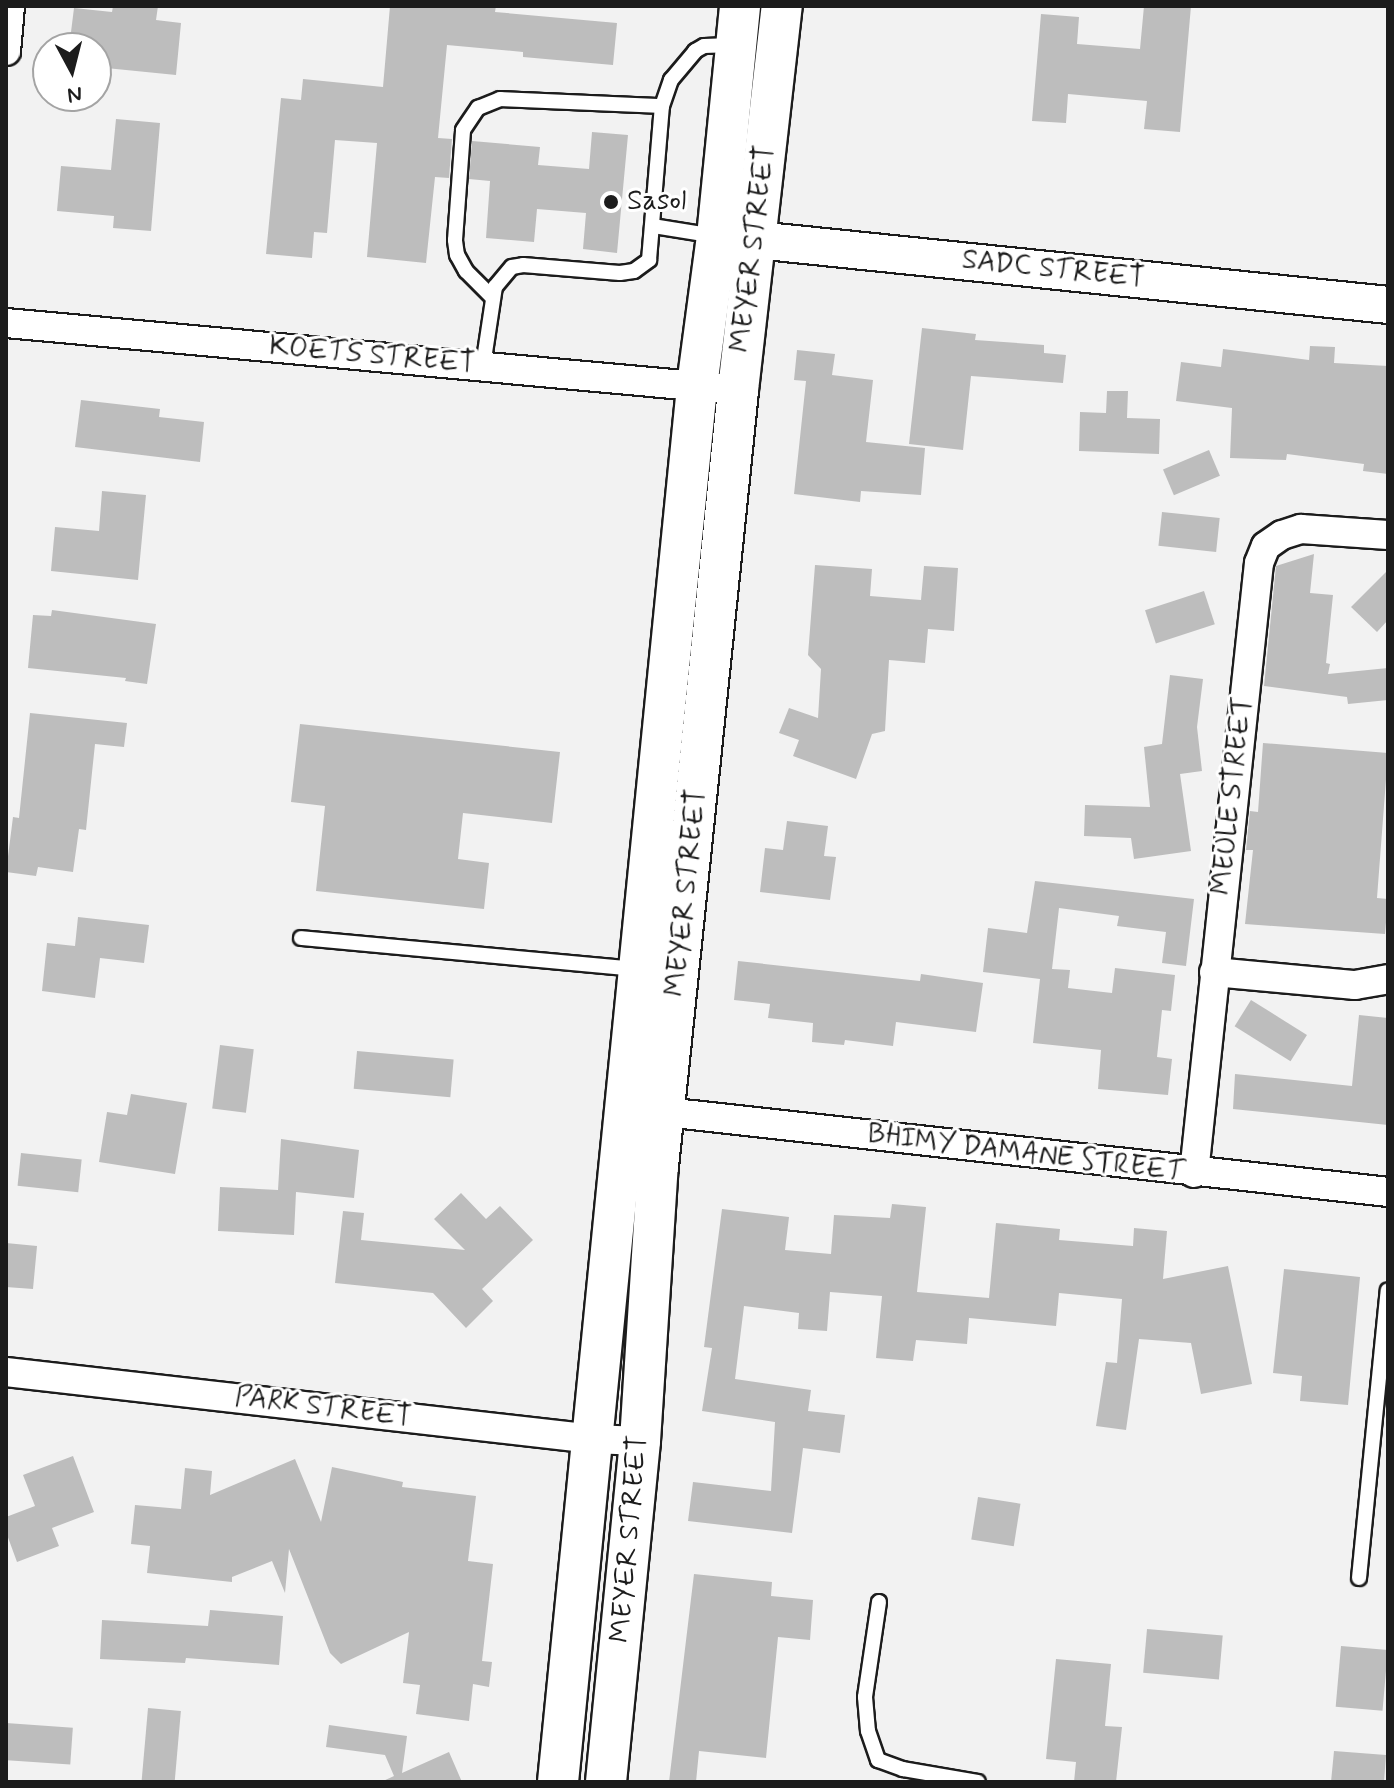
<!DOCTYPE html>
<style>
body{margin:0}
#map{position:relative;width:1394px;height:1788px;overflow:hidden;background:#f2f2f2;font-family:Mynerve,sans-serif}
div>[style]{position:absolute}
[style*='--x']{left:calc(var(--x)*1px);top:calc(var(--y)*1px);width:calc(var(--w)*1px);rotate:calc(var(--a)*1deg)}
.building>*{inset:0;background:#bdbdbd;transform-origin:0 0}
.roads{filter:drop-shadow(2px 0 #1c1c1c) drop-shadow(-2px 0 #1c1c1c) drop-shadow(0 2px #1c1c1c) drop-shadow(0 -2px #1c1c1c)}
.service>*{height:14px;margin:-7px;padding:0 7px;transform-origin:7px;border-radius:7px;background:#fff}
.minor>*{height:28px;margin:-14px;padding:0 14px;transform-origin:14px;border-radius:14px;background:#fff}
.tertiary>*{height:36px;margin:-18px;padding:0 18px;transform-origin:18px;border-radius:18px;background:#fff}
.secondary>*{height:40px;margin:-20px;padding:0 20px;transform-origin:20px;border-radius:20px;background:#fff}
.dots>*{width:22px;height:22px;translate:-50% -50%;box-sizing:border-box;border:4px solid #fff;border-radius:50%}
span{translate:-50% -50%;white-space:nowrap;text-align:center;line-height:1.15;-webkit-text-stroke:6px #fff;paint-order:stroke}
.poi-label{font-size:28px;color:#1c1c1c}
.left{translate:0 -50%;text-align:left}
.street-label{font-size:28px;color:#1c1c1c}
.frame{position:absolute;inset:0;border:8px solid #1c1c1c;pointer-events:none}
.north{position:absolute;left:32px;top:32px;width:80px;height:80px;box-sizing:border-box;background:#fff;border:2px solid #a4a4a4;border-radius:50%;rotate:173deg;font-size:22px;font-weight:700;line-height:32px;text-align:center;color:#1c1c1c}
.north::after{content:'';display:block;margin:auto;width:28px;height:36px;background:#1c1c1c;clip-path:polygon(50% 0,100% 100%,50% 72%,0 100%)}
</style>
<div id="map">
<div class="building">
<div style="clip-path:polygon(113px 6px,158px 6px,156px 20px,181px 23px,176px 75px,96px 67px,96px 48px,69px 48px,74px 8px,112px 12px)"></div>
<div style="clip-path:polygon(390px 6px,496px 6px,495px 12px,617px 23px,613px 65px,523px 57px,523px 52px,447px 45px,438px 138px,452px 139px,449px 178px,435px 177px,426px 263px,367px 257px,377px 143px,335px 140px,327px 233px,314px 232px,312px 258px,266px 254px,281px 98px,301px 100px,303px 79px,383px 87px)"></div>
<div style="clip-path:polygon(1144px 6px,1191px 6px,1180px 132px,1144px 129px,1147px 101px,1068px 94px,1066px 123px,1032px 121px,1041px 14px,1079px 17px,1077px 44px,1140px 49px)"></div>
<div style="clip-path:polygon(116px 119px,160px 123px,151px 231px,113px 228px,114px 216px,57px 211px,61px 166px,111px 170px)"></div>
<div style="clip-path:polygon(592px 132px,628px 135px,617px 253px,583px 249px,586px 213px,537px 209px,534px 242px,486px 238px,490px 181px,469px 179px,472px 141px,540px 147px,538px 165px,589px 169px)"></div>
<div style="clip-path:polygon(922px 328px,976px 334px,975px 340px,1044px 345px,1044px 353px,1066px 355px,1063px 383px,971px 376px,963px 450px,909px 444px)"></div>
<div style="clip-path:polygon(1310px 346px,1335px 347px,1334px 363px,1388px 366px,1388px 474px,1363px 471px,1364px 464px,1287px 454px,1286px 460px,1230px 458px,1232px 408px,1176px 401px,1181px 362px,1221px 367px,1223px 349px,1309px 360px)"></div>
<div style="clip-path:polygon(797px 350px,835px 354px,832px 375px,873px 380px,866px 442px,925px 448px,921px 495px,861px 491px,860px 502px,794px 494px,806px 381px,794px 380px)"></div>
<div style="clip-path:polygon(1107px 391px,1128px 391px,1127px 418px,1160px 419px,1159px 454px,1079px 451px,1080px 412px,1106px 413px)"></div>
<div style="clip-path:polygon(81px 400px,160px 409px,159px 417px,204px 422px,200px 462px,75px 447px)"></div>
<div style="left:1209px;top:450px;width:28px;height:50px;rotate:67deg"></div>
<div style="clip-path:polygon(102px 491px,146px 495px,138px 580px,51px 571px,55px 527px,99px 531px)"></div>
<div style="left:1162px;top:512px;width:58px;height:34px;rotate:6deg"></div>
<div style="clip-path:polygon(1314px 554px,1310px 593px,1333px 595px,1326px 663px,1330px 664px,1328px 674px,1388px 668px,1388px 700px,1348px 704px,1347px 697px,1264px 686px,1276px 566px)"></div>
<div style="clip-path:polygon(815px 565px,872px 569px,870px 596px,921px 600px,924px 566px,958px 568px,954px 631px,928px 629px,925px 663px,889px 660px,885px 731px,872px 734px,856px 779px,793px 756px,799px 740px,779px 733px,789px 708px,818px 718px,821px 669px,808px 655px)"></div>
<div style="clip-path:polygon(1388px 570px,1388px 620px,1377px 632px,1351px 607px)"></div>
<div style="left:1204px;top:591px;width:35px;height:62px;rotate:72deg"></div>
<div style="clip-path:polygon(52px 610px,156px 624px,147px 684px,125px 681px,126px 678px,28px 668px,33px 615px,51px 616px)"></div>
<div style="clip-path:polygon(1170px 675px,1203px 679px,1197px 727px,1202px 771px,1180px 774px,1191px 851px,1134px 859px,1131px 838px,1084px 836px,1085px 805px,1150px 807px,1144px 747px,1162px 744px)"></div>
<div style="clip-path:polygon(30px 713px,127px 723px,124px 747px,95px 744px,86px 830px,79px 829px,73px 872px,38px 867px,36px 876px,6px 872px,13px 817px,19px 818px)"></div>
<div style="clip-path:polygon(300px 724px,560px 752px,552px 823px,463px 813px,458px 859px,489px 863px,484px 909px,316px 891px,325px 806px,291px 802px)"></div>
<div style="clip-path:polygon(1263px 743px,1388px 753px,1377px 898px,1388px 899px,1385px 934px,1245px 924px,1253px 850px,1246px 850px,1250px 811px,1258px 812px)"></div>
<div style="clip-path:polygon(787px 821px,828px 826px,824px 856px,836px 857px,830px 900px,760px 892px,765px 848px,783px 850px)"></div>
<div style="clip-path:polygon(1035px 881px,1194px 899px,1186px 966px,1162px 963px,1166px 932px,1117px 926px,1119px 916px,1059px 908px,1052px 969px,1070px 970px,1068px 988px,1112px 993px,1115px 968px,1175px 975px,1171px 1011px,1162px 1010px,1157px 1057px,1172px 1059px,1168px 1095px,1098px 1089px,1101px 1050px,1033px 1043px,1040px 979px,983px 972px,988px 928px,1027px 933px)"></div>
<div style="clip-path:polygon(78px 917px,149px 925px,144px 963px,100px 958px,95px 998px,42px 991px,47px 943px,75px 946px)"></div>
<div style="clip-path:polygon(738px 961px,920px 981px,921px 974px,983px 983px,976px 1032px,896px 1022px,893px 1046px,845px 1040px,844px 1045px,812px 1042px,813px 1023px,768px 1018px,770px 1004px,734px 1000px)"></div>
<div style="left:1251px;top:1000px;width:66px;height:31px;rotate:32deg"></div>
<div style="clip-path:polygon(1359px 1015px,1388px 1018px,1388px 1125px,1233px 1109px,1235px 1074px,1352px 1086px)"></div>
<div style="left:220px;top:1045px;width:34px;height:64px;rotate:7deg"></div>
<div style="left:357px;top:1051px;width:97px;height:38px;rotate:5deg"></div>
<div style="clip-path:polygon(131px 1094px,187px 1103px,175px 1174px,99px 1162px,107px 1112px,127px 1115px)"></div>
<div style="clip-path:polygon(281px 1139px,359px 1150px,354px 1198px,296px 1192px,294px 1235px,218px 1231px,220px 1187px,278px 1190px)"></div>
<div style="left:21px;top:1153px;width:61px;height:33px;rotate:6deg"></div>
<div style="clip-path:polygon(461px 1193px,486px 1219px,500px 1206px,533px 1240px,482px 1289px,493px 1301px,466px 1328px,433px 1293px,335px 1283px,343px 1211px,364px 1213px,361px 1240px,465px 1250px,434px 1219px)"></div>
<div style="clip-path:polygon(892px 1204px,926px 1207px,917px 1292px,989px 1298px,996px 1223px,1060px 1229px,1059px 1240px,1133px 1246px,1134px 1228px,1167px 1231px,1163px 1279px,1228px 1266px,1252px 1384px,1201px 1394px,1191px 1343px,1139px 1339px,1126px 1430px,1096px 1426px,1106px 1362px,1117px 1363px,1122px 1299px,1059px 1293px,1056px 1326px,969px 1318px,967px 1344px,916px 1340px,913px 1361px,876px 1358px,882px 1296px,830px 1292px,827px 1331px,798px 1329px,799px 1313px,744px 1306px,735px 1379px,811px 1390px,808px 1411px,845px 1415px,840px 1453px,803px 1448px,792px 1533px,688px 1521px,693px 1482px,771px 1491px,775px 1422px,702px 1411px,712px 1348px,704px 1347px,722px 1209px,789px 1217px,785px 1250px,831px 1254px,834px 1215px,890px 1218px)"></div>
<div style="clip-path:polygon(6px 1243px,37px 1246px,33px 1289px,6px 1287px)"></div>
<div style="clip-path:polygon(1284px 1269px,1360px 1277px,1348px 1405px,1300px 1401px,1302px 1376px,1273px 1373px)"></div>
<div style="clip-path:polygon(73px 1456px,94px 1512px,52px 1528px,59px 1546px,17px 1562px,6px 1532px,6px 1517px,35px 1506px,23px 1475px)"></div>
<div style="clip-path:polygon(295px 1459px,321px 1522px,332px 1467px,403px 1482px,402px 1487px,476px 1496px,468px 1561px,493px 1564px,482px 1661px,492px 1662px,489px 1687px,473px 1684px,469px 1721px,416px 1714px,420px 1685px,403px 1683px,409px 1632px,341px 1664px,330px 1653px,289px 1549px,285px 1593px,272px 1561px,232px 1577px,232px 1582px,147px 1573px,150px 1546px,131px 1544px,135px 1505px,181px 1509px,185px 1468px,212px 1471px,210px 1495px)"></div>
<div style="left:978px;top:1497px;width:43px;height:43px;rotate:9deg"></div>
<div style="clip-path:polygon(694px 1574px,772px 1582px,771px 1596px,813px 1600px,810px 1640px,778px 1637px,766px 1758px,699px 1751px,696px 1782px,669px 1782px)"></div>
<div style="clip-path:polygon(210px 1610px,283px 1616px,279px 1665px,186px 1658px,185px 1663px,100px 1659px,102px 1620px,208px 1626px)"></div>
<div style="left:1147px;top:1629px;width:76px;height:44px;rotate:5deg"></div>
<div style="left:1341px;top:1646px;width:47px;height:61px;rotate:5deg"></div>
<div style="clip-path:polygon(1056px 1659px,1111px 1664px,1105px 1726px,1122px 1727px,1116px 1782px,1074px 1782px,1076px 1762px,1046px 1759px)"></div>
<div style="left:148px;top:1708px;width:33px;height:74px;rotate:5deg"></div>
<div style="left:6px;top:1723px;width:67px;height:37px;rotate:4deg"></div>
<div style="clip-path:polygon(329px 1725px,407px 1736px,402px 1773px,449px 1752px,462px 1782px,381px 1782px,394px 1776px,385px 1755px,326px 1747px)"></div>
<div style="clip-path:polygon(1334px 1751px,1386px 1755px,1384px 1782px,1331px 1782px)"></div>
</div>
<div class="roads">
<div class="service">
<div style="--x:653;--y:226;--w:63;--a:9.2"></div>
<div style="--x:492;--y:297;--w:37;--a:-135"></div>
<div style="--x:466;--y:271;--w:18;--a:-119"></div>
<div style="--x:457;--y:255;--w:15;--a:-98"></div>
<div style="--x:455;--y:240;--w:110;--a:-85.8"></div>
<div style="--x:463;--y:130;--w:27;--a:-56"></div>
<div style="--x:478;--y:108;--w:24;--a:-22"></div>
<div style="--x:500;--y:99;--w:162;--a:2.5"></div>
<div style="--x:483;--y:366;--w:80;--a:-81.4"></div>
<div style="--x:495;--y:287;--w:26;--a:-50"></div>
<div style="--x:512;--y:267;--w:11;--a:-10"></div>
<div style="--x:523;--y:265;--w:97;--a:4.7"></div>
<div style="--x:620;--y:273;--w:14;--a:-8"></div>
<div style="--x:634;--y:271;--w:19;--a:-36"></div>
<div style="--x:649;--y:260;--w:155;--a:-85.2"></div>
<div style="--x:662;--y:106;--w:28;--a:-71"></div>
<div style="--x:671;--y:80;--w:38;--a:-50"></div>
<div style="--x:695;--y:51;--w:10;--a:-29"></div>
<div style="--x:704;--y:46;--w:28;--a:-2"></div>
<div style="--x:301;--y:938;--w:335;--a:5.3"></div>
<div style="--x:1359;--y:1578;--w:289;--a:-84.3"></div>
<div style="--x:879;--y:1602;--w:96;--a:98.4"></div>
<div style="--x:865;--y:1697;--w:34;--a:85"></div>
<div style="--x:868;--y:1731;--w:31;--a:71"></div>
<div style="--x:878;--y:1760;--w:27;--a:20"></div>
<div style="--x:903;--y:1769;--w:76;--a:9.8"></div>
</div>
<div class="minor">
<div style="--x:6;--y:51;--w:45;--a:-84.9"></div>
<div style="--x:6;--y:323;--w:735;--a:5.23"></div>
<div style="--x:1214;--y:972;--w:142;--a:5.3"></div>
<div style="--x:1355;--y:985;--w:34;--a:-10"></div>
<div style="--x:665;--y:1112;--w:727;--a:6.31"></div>
<div style="--x:1194;--y:1173;--w:613;--a:-83.92"></div>
<div style="--x:1259;--y:563;--w:18;--a:-68"></div>
<div style="--x:1266;--y:546;--w:19;--a:-35"></div>
<div style="--x:1282;--y:535;--w:20;--a:-18"></div>
<div style="--x:1301;--y:529;--w:87;--a:3.9"></div>
<div style="--x:6;--y:1372;--w:591;--a:6.51"></div>
<div style="--x:593;--y:1439;--w:47;--a:2.4"></div>
</div>
<div class="tertiary">
<div style="--x:727;--y:237;--w:664;--a:5.87"></div>
</div>
<div class="secondary">
<div style="--x:558;--y:1782;--w:1403;--a:-84.31"></div>
<div style="--x:697;--y:386;--w:150;--a:-82.4"></div>
<div style="--x:717;--y:237;--w:232;--a:-84.3"></div>
<div style="--x:606;--y:1782;--w:343;--a:-84.3"></div>
<div style="--x:640;--y:1441;--w:276;--a:-86.3"></div>
<div style="--x:658;--y:1166;--w:780;--a:-84.11"></div>
<div style="--x:738;--y:390;--w:387;--a:-83.5"></div>
</div>
</div>
<div class="dots">
<div style="left:611px;top:202px;background:#1c1c1c"></div>
</div>
<div class="poi-label">
<span class="left" style="left:627px;top:202px">Sasol</span>
</div>
<div class="street-label">
<span style="left:754px;top:249px;rotate:-83deg">MEYER STREET</span>
<span style="left:1053px;top:270px;rotate:6deg">SADC STREET</span>
<span style="left:372px;top:356px;rotate:5deg">KOETS STREET</span>
<span style="left:1233px;top:796px;rotate:-84deg">MEULE STREET</span>
<span style="left:687px;top:893px;rotate:-84deg">MEYER STREET</span>
<span style="left:1026px;top:1154px;rotate:7deg">BHIMY DAMANE STREET</span>
<span style="left:323px;top:1408px;rotate:7deg">PARK STREET</span>
<span style="left:630px;top:1539px;rotate:-85deg">MEYER STREET</span>
</div>
<div class="frame"></div>
<div class="north">N</div>
</div>
